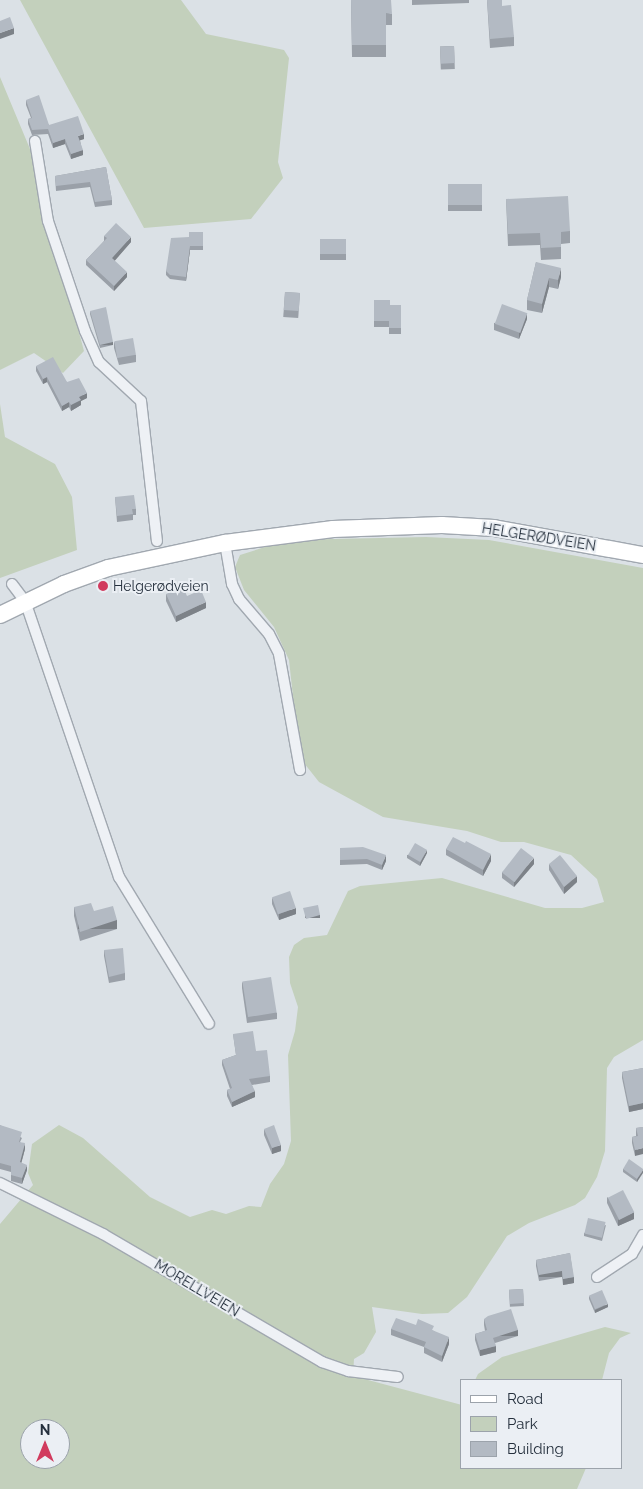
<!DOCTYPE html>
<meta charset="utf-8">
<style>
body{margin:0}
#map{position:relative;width:643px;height:1489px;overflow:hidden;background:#dbe1e6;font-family:Raleway,sans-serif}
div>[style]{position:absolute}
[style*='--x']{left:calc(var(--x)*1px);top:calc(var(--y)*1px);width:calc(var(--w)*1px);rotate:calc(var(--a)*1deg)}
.green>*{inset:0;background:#c3d0bc}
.roads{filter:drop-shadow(1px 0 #a1a8b0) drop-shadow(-1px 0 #a1a8b0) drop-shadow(0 1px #a1a8b0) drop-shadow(0 -1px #a1a8b0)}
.street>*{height:10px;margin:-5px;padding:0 5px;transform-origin:5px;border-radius:5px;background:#eef1f5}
.primary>*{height:16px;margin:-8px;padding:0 8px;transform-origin:8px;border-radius:8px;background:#fff}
.wall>*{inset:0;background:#9aa0a8;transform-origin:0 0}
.shaded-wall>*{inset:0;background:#7d8288;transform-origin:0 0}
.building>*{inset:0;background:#b3bac3;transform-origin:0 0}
.dots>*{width:14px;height:14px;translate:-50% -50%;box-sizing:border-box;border:2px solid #ebeff4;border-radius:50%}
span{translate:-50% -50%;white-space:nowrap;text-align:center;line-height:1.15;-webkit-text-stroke:4px #ebeff4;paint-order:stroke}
.street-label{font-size:14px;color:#25303d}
.poi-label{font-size:14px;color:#25303d}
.left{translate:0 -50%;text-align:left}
.legend{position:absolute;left:460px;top:1379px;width:162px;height:90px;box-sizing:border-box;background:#ebeff4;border:1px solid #9ca3ab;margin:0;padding:6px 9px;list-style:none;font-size:15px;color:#25303d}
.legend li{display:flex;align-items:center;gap:10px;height:25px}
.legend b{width:25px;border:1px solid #9ca3ab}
.north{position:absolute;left:20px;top:1419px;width:50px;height:50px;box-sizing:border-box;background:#ebeff4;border:1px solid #9ca3ab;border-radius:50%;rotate:0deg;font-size:14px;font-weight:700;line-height:20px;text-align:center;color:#25303d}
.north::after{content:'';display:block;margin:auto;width:18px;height:22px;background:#d13b5e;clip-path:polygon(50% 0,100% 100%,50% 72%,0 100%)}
</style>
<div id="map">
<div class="green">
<div style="clip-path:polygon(20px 0,181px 0,206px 34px,284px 50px,289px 58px,278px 162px,283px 178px,251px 219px,144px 228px)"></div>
<div style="clip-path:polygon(0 77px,30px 149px,84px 351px,63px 373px,34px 353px,0 370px)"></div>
<div style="clip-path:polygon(0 404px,5px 437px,55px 464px,72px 497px,77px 550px,0 578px)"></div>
<div style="clip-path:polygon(evenodd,426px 537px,489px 540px,643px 568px,643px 1040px,614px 1057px,607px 1068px,605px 1151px,597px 1177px,585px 1198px,575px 1205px,529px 1223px,507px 1236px,467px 1297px,448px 1313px,422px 1314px,372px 1307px,376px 1332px,364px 1353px,354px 1359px,353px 1376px,462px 1405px,462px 1468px,586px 1468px,577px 1489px,0 1489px,0 1224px,33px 1185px,28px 1173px,32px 1144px,59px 1125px,83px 1138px,150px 1197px,190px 1217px,212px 1210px,226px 1214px,249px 1206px,261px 1207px,270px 1184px,284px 1164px,291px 1141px,288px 1055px,295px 1031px,298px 1007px,290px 983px,289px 957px,294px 945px,304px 938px,327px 935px,348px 891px,360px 886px,442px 878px,545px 908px,582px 908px,604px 902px,597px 879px,571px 855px,524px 842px,501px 842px,467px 831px,383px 817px,319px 782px,304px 763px,295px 715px,289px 660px,274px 627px,244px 590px,235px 567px,240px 555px,287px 540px,426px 537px,30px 1429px,60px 1429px,60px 1459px,30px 1459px,30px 1429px)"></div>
<div style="clip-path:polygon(605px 1327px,631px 1333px,620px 1338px,609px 1353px,602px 1380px,475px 1380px,478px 1374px,502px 1357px)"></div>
</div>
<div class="roads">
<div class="street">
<div style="--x:35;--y:141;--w:81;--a:80.8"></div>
<div style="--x:48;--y:221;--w:116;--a:71.4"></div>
<div style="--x:85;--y:331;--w:34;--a:66"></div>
<div style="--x:99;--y:362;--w:57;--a:42.9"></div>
<div style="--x:141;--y:401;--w:141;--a:83.5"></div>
<div style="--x:225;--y:543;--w:42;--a:80.3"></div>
<div style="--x:232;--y:584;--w:17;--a:65"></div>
<div style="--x:239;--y:599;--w:46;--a:49.4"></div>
<div style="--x:269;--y:634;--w:22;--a:63"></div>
<div style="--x:279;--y:654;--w:118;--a:79.7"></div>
<div style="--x:12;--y:584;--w:21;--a:53"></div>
<div style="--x:25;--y:601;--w:292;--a:71.2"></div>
<div style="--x:119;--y:877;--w:172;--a:58.5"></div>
<div style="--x:0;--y:1183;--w:115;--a:26.3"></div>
<div style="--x:103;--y:1234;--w:254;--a:30.3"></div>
<div style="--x:322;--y:1362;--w:28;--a:19"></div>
<div style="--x:348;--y:1371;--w:50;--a:6.8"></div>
<div style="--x:597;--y:1277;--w:42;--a:-33.3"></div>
<div style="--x:632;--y:1254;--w:22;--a:-60"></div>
</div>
<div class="primary">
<div style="--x:0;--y:615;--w:71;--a:-25.8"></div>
<div style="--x:64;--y:584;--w:47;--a:-20"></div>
<div style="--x:108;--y:568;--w:120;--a:-12.1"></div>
<div style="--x:225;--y:543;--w:109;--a:-7.4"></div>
<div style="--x:333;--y:529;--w:109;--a:-2.1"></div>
<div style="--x:442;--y:525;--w:52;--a:3.3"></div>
<div style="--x:494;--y:528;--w:151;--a:10.3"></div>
</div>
</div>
<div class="wall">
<div style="clip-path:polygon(351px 0,392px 14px,392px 25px,386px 25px,386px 57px,352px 57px)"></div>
<div style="clip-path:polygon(412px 0,469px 0,469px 3px,412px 5px)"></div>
<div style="clip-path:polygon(487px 0,502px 6px,514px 37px,514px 46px,490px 48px)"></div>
<div style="left:454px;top:46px;width:23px;height:14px;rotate:88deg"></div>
<div style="clip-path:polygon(26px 100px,49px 125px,84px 139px,80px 140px,83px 155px,71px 159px,65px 144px,53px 148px,48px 134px,32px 135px,28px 124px,28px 119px,31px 118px,26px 105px)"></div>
<div style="clip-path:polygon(106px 167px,112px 200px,112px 205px,95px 207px,90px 187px,56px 191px,55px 176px)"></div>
<div style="left:448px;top:184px;width:34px;height:27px"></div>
<div style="clip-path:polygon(506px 199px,570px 231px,570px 243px,561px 244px,561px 259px,541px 260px,540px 245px,508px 246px)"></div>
<div style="clip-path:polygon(203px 232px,203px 250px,190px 250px,186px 281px,170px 279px,166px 275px,166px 271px,189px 237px)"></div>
<div style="clip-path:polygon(104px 236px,131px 242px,114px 261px,127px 277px,114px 291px,86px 265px,86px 260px,104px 241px)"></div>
<div style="left:346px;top:239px;width:21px;height:26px;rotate:90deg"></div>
<div style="clip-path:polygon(536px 262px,561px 277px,558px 289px,549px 287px,542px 313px,527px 310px,527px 300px)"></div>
<div style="left:285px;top:292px;width:15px;height:25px;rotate:4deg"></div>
<div style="clip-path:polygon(374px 300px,390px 305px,401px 305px,401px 334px,389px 334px,389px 327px,374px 327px)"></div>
<div style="clip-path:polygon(90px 311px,113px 345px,100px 348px,90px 314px)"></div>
<div style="clip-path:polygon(527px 319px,519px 339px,494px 330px,494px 323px)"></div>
<div style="clip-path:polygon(114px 342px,136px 355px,136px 362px,119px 365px,114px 348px)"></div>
<div style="clip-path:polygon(36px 366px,67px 382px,87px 398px,81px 401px,81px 405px,71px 411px,69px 407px,62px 411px,47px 382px,43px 384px,36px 371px)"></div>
<div style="clip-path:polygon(115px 497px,136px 509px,136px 515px,133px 515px,133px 520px,117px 522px)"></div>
<div style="clip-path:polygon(166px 594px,187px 596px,206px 608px,176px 622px,166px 601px)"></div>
<div style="clip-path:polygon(340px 848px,386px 861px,382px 870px,367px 864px,340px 865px)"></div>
<div style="clip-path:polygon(446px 849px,491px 861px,483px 876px,446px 855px)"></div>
<div style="clip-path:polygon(427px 853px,420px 866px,407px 858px,407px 855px)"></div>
<div style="clip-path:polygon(534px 864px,514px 887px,502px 878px,502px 872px)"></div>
<div style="clip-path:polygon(549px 864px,577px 882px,564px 894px,549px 870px)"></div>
<div style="clip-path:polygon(272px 898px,296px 914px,279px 920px,272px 904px)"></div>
<div style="clip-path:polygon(74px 907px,117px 929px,80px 941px,74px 916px)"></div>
<div style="clip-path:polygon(104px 950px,125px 973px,125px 980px,109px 983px,104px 956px)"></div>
<div style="clip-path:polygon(242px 982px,277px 1013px,277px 1019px,247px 1023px,242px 988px)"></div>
<div style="clip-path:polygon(233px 1034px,256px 1051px,270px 1076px,270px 1082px,252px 1085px,255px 1097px,232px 1107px,227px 1096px,227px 1090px,230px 1089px,222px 1065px,222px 1060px,236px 1055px)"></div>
<div style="clip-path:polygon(643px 1068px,643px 1109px,629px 1112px,622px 1078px,622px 1072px)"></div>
<div style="clip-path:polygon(0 1125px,22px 1138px,20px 1142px,25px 1149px,21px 1163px,27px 1170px,22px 1184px,11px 1181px,11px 1172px,0 1169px)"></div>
<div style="clip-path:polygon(643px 1127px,635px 1156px,632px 1143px,632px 1137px,636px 1136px,636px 1128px)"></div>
<div style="clip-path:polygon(264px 1129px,281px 1151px,272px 1154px,264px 1135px)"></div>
<div style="clip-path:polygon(623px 1169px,643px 1169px,637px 1182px,623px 1172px)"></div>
<div style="clip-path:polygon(607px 1197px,634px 1219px,618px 1226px,607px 1203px)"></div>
<div style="clip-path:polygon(606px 1225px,602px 1241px,584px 1236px,584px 1233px)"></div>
<div style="clip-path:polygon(570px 1253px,574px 1283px,563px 1285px,562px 1277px,539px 1281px,536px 1266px,536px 1260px)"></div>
<div style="left:523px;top:1289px;width:17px;height:14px;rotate:87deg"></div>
<div style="clip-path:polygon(589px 1296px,608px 1307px,595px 1313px,589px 1299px)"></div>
<div style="clip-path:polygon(484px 1319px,518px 1336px,495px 1343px,496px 1352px,480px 1356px,475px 1340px,475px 1334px,485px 1331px,484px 1325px)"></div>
<div style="clip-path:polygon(416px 1325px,434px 1331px,449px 1344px,442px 1362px,424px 1353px,424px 1347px,391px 1335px,391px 1329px)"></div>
</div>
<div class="shaded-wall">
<div style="clip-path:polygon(14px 28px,14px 34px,0 39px,0 33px)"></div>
<div style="clip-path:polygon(84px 134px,84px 139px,78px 141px,78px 136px)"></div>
<div style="clip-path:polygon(65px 139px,65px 144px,53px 148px,53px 143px)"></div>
<div style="clip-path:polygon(83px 150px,83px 155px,71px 159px,71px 154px)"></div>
<div style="clip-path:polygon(131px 237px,131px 242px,112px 264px,112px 258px)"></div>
<div style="clip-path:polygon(190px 246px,190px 250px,186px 281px,186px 277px)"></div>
<div style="clip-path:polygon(561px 268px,561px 277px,558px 289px,558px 280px)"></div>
<div style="clip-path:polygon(127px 272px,127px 277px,114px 291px,114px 286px)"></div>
<div style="clip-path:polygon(549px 278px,549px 287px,542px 313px,542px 304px)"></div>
<div style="clip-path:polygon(527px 313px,527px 319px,519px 339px,519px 333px)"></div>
<div style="left:113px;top:342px;width:3px;height:13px;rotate:90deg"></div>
<div style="clip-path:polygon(47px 377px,47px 382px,43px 384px,43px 379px)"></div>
<div style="clip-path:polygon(87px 393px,87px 398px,81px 401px,81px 405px,71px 411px,71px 405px,79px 397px)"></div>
<div style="clip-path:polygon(69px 402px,69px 407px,62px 411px,62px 406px)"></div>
<div style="clip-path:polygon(206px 602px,206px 608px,176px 622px,176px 616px)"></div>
<div style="clip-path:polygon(427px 850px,427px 853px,420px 866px,420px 863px)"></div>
<div style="clip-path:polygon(491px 854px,491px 861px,483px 876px,483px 870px)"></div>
<div style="clip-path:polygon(386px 855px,386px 861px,382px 870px,382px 865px)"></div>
<div style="clip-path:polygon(534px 858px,534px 864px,514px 887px,514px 881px)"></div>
<div style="clip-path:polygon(577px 876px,577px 882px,564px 894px,564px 887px)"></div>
<div style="clip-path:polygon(296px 908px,296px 914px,279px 920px,279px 914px)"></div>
<div style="left:320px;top:915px;width:3px;height:15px;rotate:90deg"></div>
<div style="left:117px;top:920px;width:9px;height:39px;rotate:90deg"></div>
<div style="clip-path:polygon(255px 1091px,255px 1097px,232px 1107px,232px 1102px)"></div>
<div style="clip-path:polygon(643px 1103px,643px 1109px,629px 1112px,629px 1106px)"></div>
<div style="clip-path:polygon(25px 1143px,25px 1149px,20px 1168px,20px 1162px)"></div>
<div style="clip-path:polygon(281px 1145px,281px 1151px,272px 1154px,272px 1148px)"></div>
<div style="clip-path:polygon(643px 1148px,643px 1154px,635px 1156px,635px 1150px)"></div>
<div style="clip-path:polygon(27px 1165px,27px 1170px,22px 1184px,22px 1178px)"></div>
<div style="clip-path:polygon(643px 1170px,643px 1173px,637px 1182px,637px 1179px)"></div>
<div style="clip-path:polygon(634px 1212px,634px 1219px,618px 1226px,618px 1220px)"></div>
<div style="left:562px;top:1271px;width:6px;height:23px;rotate:90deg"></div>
<div style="clip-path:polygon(574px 1277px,574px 1283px,563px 1285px,563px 1279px)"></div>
<div style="clip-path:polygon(608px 1304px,608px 1307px,595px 1313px,595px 1310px)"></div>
<div style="left:518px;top:1330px;width:6px;height:26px;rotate:90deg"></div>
<div style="clip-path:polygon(449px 1337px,449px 1344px,442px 1362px,442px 1356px)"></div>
<div style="clip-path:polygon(496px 1346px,496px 1352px,480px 1356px,480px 1350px)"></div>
</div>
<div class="building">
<div style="clip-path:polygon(351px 0,391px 0,392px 14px,386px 13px,386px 45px,352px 45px)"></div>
<div style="clip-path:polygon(487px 0,502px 0,502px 6px,511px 5px,514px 37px,490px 39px)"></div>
<div style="clip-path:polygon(10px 17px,14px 28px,0 33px,0 21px)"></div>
<div style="left:454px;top:46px;width:17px;height:14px;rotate:87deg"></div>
<div style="clip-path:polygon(39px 95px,49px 125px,78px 116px,84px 134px,78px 136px,83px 150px,71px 154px,65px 139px,53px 143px,48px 129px,32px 130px,28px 119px,32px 118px,26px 100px)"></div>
<div style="clip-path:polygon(106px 167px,112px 200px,95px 202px,90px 182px,56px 186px,55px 176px)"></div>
<div style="left:448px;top:184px;width:34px;height:21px"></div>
<div style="clip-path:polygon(568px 196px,570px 231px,561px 232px,561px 247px,541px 248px,540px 233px,508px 234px,506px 199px)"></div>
<div style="clip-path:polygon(116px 223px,131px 237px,112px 258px,127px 272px,114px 286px,86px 260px,107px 238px,104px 236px)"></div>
<div style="clip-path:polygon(189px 232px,203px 232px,203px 246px,190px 246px,186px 277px,170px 275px,166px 271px,171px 238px,189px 237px)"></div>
<div style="left:346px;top:239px;width:15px;height:26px;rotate:90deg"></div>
<div style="clip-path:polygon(536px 262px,561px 268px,558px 280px,549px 278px,542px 304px,527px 300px)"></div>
<div style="left:285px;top:292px;width:15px;height:18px;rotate:4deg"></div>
<div style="clip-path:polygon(374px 300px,390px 300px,390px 305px,401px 305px,401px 328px,389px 328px,389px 321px,374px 321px)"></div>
<div style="left:502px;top:304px;width:27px;height:21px;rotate:20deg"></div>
<div style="clip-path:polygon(106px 307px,113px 342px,100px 345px,90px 311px)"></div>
<div style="left:133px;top:338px;width:17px;height:19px;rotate:80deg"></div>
<div style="clip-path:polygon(53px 357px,67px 382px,79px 378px,87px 393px,79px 397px,81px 400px,71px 405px,69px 402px,62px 406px,47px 377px,43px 379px,36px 366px)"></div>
<div style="clip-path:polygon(134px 495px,136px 509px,132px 509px,133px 514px,117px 516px,115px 497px)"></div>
<div style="clip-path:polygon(183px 587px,187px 596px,201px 590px,206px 602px,176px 616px,166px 594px)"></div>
<div style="clip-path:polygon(453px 837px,465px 843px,466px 841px,491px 854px,483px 870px,446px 849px)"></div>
<div style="left:415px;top:843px;width:14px;height:14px;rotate:30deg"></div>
<div style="clip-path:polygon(363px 847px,386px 855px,382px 865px,367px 859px,340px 860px,340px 848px)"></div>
<div style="left:521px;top:848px;width:16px;height:31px;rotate:38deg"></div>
<div style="clip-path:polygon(560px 855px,577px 876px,564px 887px,549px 864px)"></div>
<div style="left:290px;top:891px;width:18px;height:19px;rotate:71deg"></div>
<div style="clip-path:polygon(91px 903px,94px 911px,113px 906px,117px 920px,80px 932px,74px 907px)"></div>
<div style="clip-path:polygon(318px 905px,320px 915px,306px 919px,303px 908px)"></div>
<div style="clip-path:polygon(123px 948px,125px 973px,109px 977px,104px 950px)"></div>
<div style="left:271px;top:977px;width:36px;height:29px;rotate:81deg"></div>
<div style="clip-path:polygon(253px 1031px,256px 1051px,267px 1050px,270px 1076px,249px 1079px,255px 1091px,232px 1102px,227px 1090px,232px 1088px,222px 1060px,236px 1055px,233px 1034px)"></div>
<div style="clip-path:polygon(643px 1068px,643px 1103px,629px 1106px,622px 1072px)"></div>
<div style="clip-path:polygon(0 1125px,22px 1132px,19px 1142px,25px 1143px,20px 1162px,27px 1165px,22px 1178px,11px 1175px,11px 1166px,0 1163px)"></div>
<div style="clip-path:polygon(274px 1125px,281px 1145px,272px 1148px,264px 1129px)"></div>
<div style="clip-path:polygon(643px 1127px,643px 1148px,635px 1150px,632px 1137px,638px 1136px,636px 1128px)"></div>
<div style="clip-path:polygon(629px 1159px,643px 1169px,643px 1170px,637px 1179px,623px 1169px)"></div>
<div style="left:623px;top:1190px;width:25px;height:17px;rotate:63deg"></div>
<div style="left:588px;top:1218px;width:18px;height:16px;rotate:13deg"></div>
<div style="clip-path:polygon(570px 1253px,574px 1277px,563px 1279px,562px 1271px,539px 1275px,536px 1260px)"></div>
<div style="left:523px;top:1289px;width:14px;height:14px;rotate:86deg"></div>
<div style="left:602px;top:1290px;width:15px;height:14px;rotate:67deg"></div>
<div style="clip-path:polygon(511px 1309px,518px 1330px,493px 1338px,496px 1346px,480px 1350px,475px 1334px,487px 1330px,484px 1319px,488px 1316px)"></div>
<div style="clip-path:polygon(396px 1318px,416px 1325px,418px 1319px,434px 1326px,432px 1330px,449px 1337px,442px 1356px,424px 1347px,426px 1342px,391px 1329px)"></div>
</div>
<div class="dots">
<div style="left:103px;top:586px;background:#d13b5e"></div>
</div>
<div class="street-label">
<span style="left:539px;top:537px;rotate:9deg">HELGERØDVEIEN</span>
<span style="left:197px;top:1288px;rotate:31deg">MORELLVEIEN</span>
</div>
<div class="poi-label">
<span class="left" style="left:113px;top:586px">Helgerødveien</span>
</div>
<ul class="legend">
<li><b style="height:6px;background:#fff"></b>Road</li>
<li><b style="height:14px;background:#c3d0bc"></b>Park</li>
<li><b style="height:14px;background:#b3bac3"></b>Building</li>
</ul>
<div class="north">N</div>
</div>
